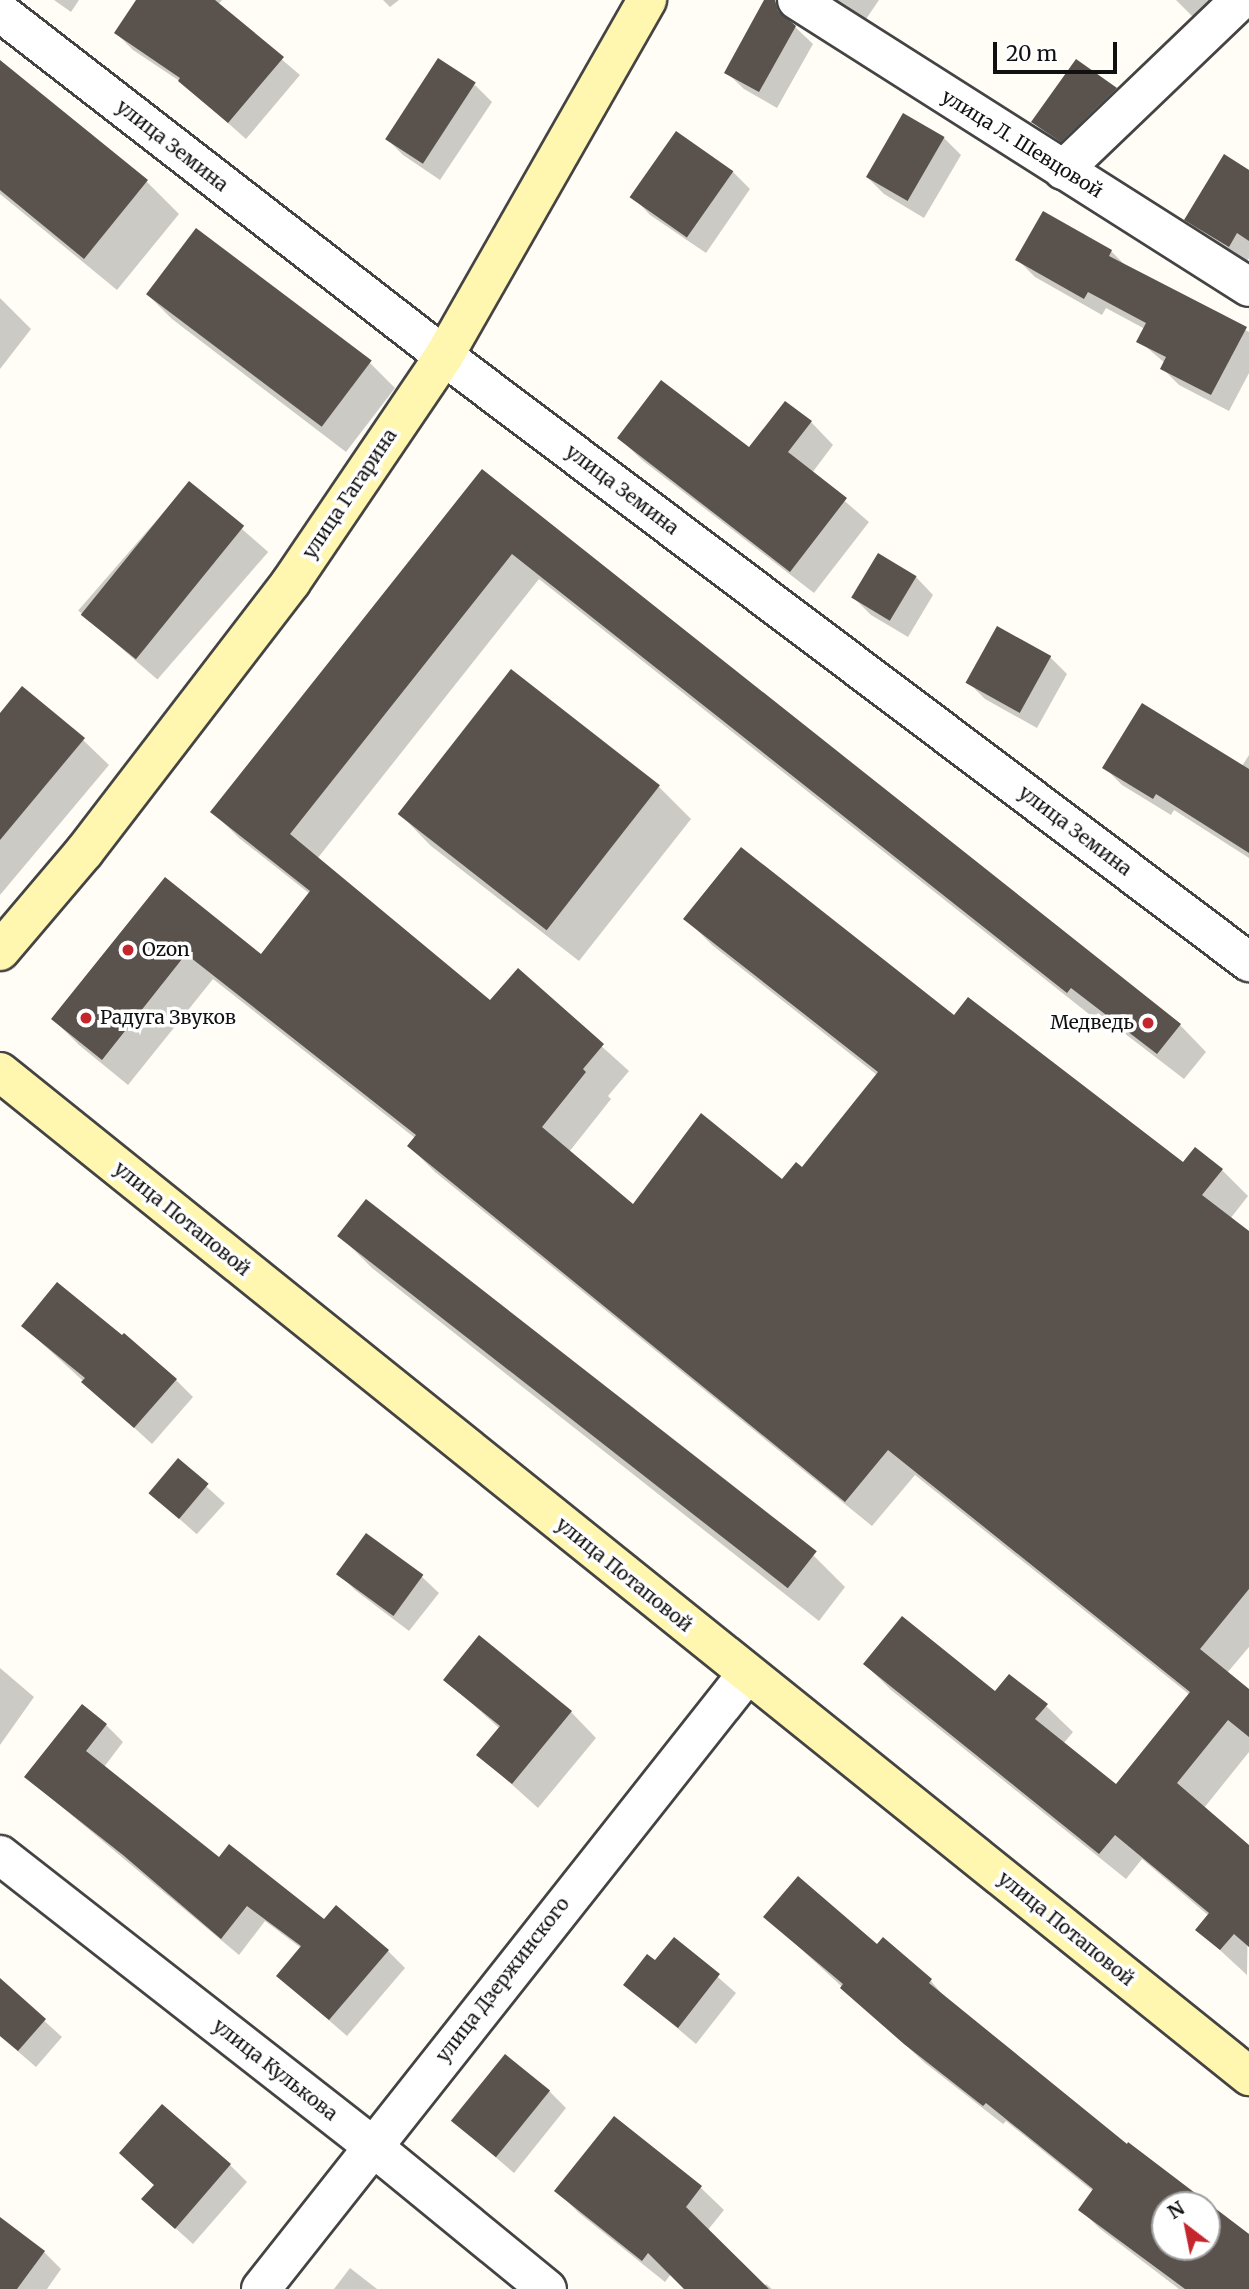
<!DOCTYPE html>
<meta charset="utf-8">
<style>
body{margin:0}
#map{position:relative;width:1249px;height:2289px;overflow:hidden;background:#fffdf5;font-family:Merriweather,serif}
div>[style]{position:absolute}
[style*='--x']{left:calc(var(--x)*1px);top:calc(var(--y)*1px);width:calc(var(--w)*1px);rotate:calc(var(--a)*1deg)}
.shadow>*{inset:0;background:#0003;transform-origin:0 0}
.building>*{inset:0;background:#5a524d;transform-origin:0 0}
.roads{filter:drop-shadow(2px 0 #444) drop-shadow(-2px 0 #444) drop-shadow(0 2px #444) drop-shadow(0 -2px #444)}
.minor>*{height:38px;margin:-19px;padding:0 19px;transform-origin:19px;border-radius:19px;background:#fff}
.secondary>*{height:38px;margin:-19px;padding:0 19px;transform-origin:19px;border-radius:19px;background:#fff6b0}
.dots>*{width:19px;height:19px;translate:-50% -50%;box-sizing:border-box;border:4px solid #fff;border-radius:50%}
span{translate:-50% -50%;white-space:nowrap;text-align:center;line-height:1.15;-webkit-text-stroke:7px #fff;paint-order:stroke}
.street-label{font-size:19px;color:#111}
.poi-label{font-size:19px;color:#111}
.left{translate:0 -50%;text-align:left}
.right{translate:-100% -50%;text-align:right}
.north{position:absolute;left:1151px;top:2191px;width:70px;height:70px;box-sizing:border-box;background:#fff;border:2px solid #a0a0a0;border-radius:50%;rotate:328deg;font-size:19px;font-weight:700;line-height:28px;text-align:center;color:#111}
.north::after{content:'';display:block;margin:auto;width:24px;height:32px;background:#c4262e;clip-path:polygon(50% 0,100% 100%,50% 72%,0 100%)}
.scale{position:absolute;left:993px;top:42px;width:124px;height:32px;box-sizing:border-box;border:4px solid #111;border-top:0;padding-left:9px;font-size:21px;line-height:24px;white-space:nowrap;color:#111;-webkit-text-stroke:5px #fff;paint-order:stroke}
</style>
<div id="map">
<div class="shadow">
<div style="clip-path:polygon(54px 0,79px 0,71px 12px)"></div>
<div style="clip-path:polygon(138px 0,222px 0,218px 5px,300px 75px,246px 139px,184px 84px,133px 50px,116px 33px)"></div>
<div style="clip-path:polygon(383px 0,399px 0,390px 7px)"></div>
<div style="clip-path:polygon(765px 0,802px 0,792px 17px,793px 25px,813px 44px,777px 108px,744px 89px,726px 72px)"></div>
<div style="clip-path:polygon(826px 0,879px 0,864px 22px)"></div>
<div style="clip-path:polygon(1176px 0,1244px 0,1209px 33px)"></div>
<div style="clip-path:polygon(0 62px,147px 182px,179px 214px,117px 290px,0 194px)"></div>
<div style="clip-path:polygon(1076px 62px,1116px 89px,1132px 106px,1079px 158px,1050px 139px,1033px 121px)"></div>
<div style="clip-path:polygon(475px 85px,492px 102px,440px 180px,403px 155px,386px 138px)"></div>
<div style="clip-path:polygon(944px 138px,961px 155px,924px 218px,884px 194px,867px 177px)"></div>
<div style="clip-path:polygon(733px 172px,750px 189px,706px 253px,650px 215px,633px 197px)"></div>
<div style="clip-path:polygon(1249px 172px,1249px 258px,1246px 263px,1203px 236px,1186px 219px)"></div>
<div style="clip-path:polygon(1111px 251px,1127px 267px,1249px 332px,1249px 373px,1229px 411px,1179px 385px,1162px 368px,1165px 363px,1139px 341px,1145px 329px,1106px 308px,1102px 315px,1035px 277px,1018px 260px)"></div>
<div style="clip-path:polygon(147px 294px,370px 363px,395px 388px,346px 452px,172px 319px)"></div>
<div style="clip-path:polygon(0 298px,31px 329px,0 369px)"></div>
<div style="clip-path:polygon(811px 422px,833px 445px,812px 473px,869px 522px,814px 593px,642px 460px,619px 438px,749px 449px)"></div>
<div style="clip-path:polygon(483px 471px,1180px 1025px,1206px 1052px,1184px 1079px,1098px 1013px,1094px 1018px,539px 579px,317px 859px,490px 1002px,518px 971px,629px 1071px,608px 1096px,611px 1099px,569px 1152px,634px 1206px,782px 1182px,802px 1169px,877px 1075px,712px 945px,686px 919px,954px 1017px,1184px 1164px,1222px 1170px,1248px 1196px,1230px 1219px,1249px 1233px,1249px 1647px,1227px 1673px,1249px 1691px,1249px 1752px,1204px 1808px,1249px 1847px,1247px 1975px,1198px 1930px,1209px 1916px,1142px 1859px,1126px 1879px,891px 1690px,865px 1664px,1046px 1706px,1073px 1732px,1063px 1744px,1116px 1787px,1190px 1695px,915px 1475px,872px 1526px,435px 1172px,409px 1146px,415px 1138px,213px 979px,128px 1085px,79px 1045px,53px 1019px,165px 879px,261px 956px,310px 894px,239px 838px,213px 812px)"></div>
<div style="left:189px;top:483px;width:105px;height:169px;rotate:41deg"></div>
<div style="clip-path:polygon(916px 577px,933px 595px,908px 637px,871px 615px,854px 598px)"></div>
<div style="clip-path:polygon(1050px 657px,1067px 674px,1037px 728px,985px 699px,968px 682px)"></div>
<div style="clip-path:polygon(0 715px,83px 740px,109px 765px,0 895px)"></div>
<div style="clip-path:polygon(1249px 755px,1249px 858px,1174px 810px,1171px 815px,1122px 785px,1105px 768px,1242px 766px)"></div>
<div style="clip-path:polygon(659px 787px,691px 819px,579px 961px,431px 846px,399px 813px)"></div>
<div style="clip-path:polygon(339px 1235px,813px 1555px,845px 1587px,819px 1621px,372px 1268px)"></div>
<div style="clip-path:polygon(23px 1326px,176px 1380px,193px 1397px,152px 1444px)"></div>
<div style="left:178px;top:1461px;width:63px;height:42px;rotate:42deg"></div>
<div style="clip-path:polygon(338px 1573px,421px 1576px,439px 1593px,409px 1631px,355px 1590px)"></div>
<div style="clip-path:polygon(0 1668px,34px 1697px,0 1745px)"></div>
<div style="clip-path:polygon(445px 1679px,571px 1712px,596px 1738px,538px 1808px,479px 1755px,500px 1729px)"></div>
<div style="clip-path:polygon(106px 1725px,123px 1742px,104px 1767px,219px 1859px,324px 1921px,388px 1951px,405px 1968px,347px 2036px,278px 1976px,301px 1948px,265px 1921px,239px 1955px,26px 1777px)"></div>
<div style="clip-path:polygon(evenodd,765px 1916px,877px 1947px,931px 1981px,948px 2001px,1127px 2147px,1129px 2145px,1249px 2236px,1249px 2289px,1179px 2289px,1099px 2228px,1080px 2209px,1094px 2192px,1006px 2121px,1003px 2124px,925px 2063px,765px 1916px,1165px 2205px,1207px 2205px,1207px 2247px,1165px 2247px,1165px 2205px)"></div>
<div style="clip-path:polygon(674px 1939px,736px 1993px,696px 2044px,625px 1984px,656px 1963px)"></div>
<div style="clip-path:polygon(5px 1985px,62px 2037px,36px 2067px,0 2036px,0 1991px)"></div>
<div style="clip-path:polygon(549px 2091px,566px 2108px,514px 2173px,453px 2121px)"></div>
<div style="clip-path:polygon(614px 2118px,701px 2188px,724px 2210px,707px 2231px,764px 2287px,766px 2284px,772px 2289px,686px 2289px,671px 2274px,665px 2282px,579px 2213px,557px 2191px)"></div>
<div style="clip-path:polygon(121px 2153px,230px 2165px,247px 2182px,193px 2244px,143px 2199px,155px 2186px)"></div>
<div style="clip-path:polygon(0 2220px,44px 2252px,61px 2269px,47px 2289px,0 2289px)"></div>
<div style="clip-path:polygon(350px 2268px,377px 2289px,334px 2289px)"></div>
</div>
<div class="building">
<div style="clip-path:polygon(136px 0,215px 0,284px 57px,228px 123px,178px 81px,180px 78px,114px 33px)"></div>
<div style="clip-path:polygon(764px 0,775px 0,778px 11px,796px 26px,759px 92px,724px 73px)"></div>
<div style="left:438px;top:58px;width:45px;height:97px;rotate:33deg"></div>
<div style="clip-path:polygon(1076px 59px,1117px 88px,1061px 142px,1031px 122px)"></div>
<div style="clip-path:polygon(0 60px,148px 180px,84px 259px,0 190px)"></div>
<div style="left:903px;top:113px;width:48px;height:74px;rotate:30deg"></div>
<div style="left:676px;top:131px;width:70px;height:81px;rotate:35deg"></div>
<div style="clip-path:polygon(1224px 154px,1249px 170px,1249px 241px,1237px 233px,1229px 247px,1184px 220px)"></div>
<div style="clip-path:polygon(1043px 211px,1112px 250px,1109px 256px,1247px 327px,1211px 395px,1160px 369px,1166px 357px,1136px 342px,1146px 323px,1088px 292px,1084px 299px,1015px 260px)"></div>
<div style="left:196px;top:228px;width:220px;height:83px;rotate:37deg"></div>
<div style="clip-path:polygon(661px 380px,749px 447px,785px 401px,812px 421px,788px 452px,847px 498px,790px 572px,617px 438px)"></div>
<div style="clip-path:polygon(482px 469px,1181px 1024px,1157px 1054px,1071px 988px,1067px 993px,512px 554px,290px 834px,490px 1000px,518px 968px,604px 1044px,583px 1069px,586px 1072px,542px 1127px,633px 1204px,701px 1113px,782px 1179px,796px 1162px,802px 1167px,878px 1072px,683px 919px,741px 847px,954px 1015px,968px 997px,1183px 1162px,1195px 1147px,1223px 1169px,1202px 1195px,1249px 1231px,1249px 1589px,1200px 1649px,1249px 1689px,1249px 1737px,1228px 1720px,1177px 1783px,1249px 1845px,1249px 1947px,1234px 1934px,1220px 1950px,1195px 1930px,1209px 1913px,1115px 1835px,1099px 1854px,863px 1664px,902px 1616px,995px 1691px,1009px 1674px,1048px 1704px,1035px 1719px,1116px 1784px,1190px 1692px,888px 1450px,845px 1502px,407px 1146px,416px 1135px,186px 954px,102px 1060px,51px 1019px,165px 877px,261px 954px,310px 891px,210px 812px)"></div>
<div style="left:189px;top:481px;width:71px;height:172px;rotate:39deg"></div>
<div style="left:878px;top:553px;width:45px;height:52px;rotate:31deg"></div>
<div style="left:997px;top:626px;width:62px;height:65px;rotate:29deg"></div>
<div style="left:511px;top:669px;width:189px;height:184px;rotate:38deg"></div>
<div style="clip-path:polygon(22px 686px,85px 738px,0 840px,0 713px)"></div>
<div style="clip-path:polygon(1142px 703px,1249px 769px,1249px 853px,1156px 794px,1153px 799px,1102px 768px)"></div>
<div style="left:366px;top:1199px;width:572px;height:47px;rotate:38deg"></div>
<div style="clip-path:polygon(57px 1282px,122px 1335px,124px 1333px,177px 1379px,134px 1428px,81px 1382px,85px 1378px,21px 1326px)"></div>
<div style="left:178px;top:1458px;width:40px;height:46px;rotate:40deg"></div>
<div style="left:366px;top:1533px;width:71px;height:51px;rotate:36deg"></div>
<div style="clip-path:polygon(479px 1635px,572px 1711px,512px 1784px,476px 1755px,500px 1726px,443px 1680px)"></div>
<div style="clip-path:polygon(82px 1704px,107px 1724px,86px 1751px,219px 1857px,229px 1844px,324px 1919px,336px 1905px,389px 1950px,329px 2020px,276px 1976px,301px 1946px,247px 1906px,221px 1939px,123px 1855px,24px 1777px)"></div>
<div style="clip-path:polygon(evenodd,798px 1876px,877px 1944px,883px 1937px,932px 1979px,929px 1983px,1127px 2144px,1128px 2142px,1249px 2234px,1249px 2289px,1185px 2289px,1078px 2210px,1093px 2189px,986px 2103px,983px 2106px,904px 2044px,840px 1988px,843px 1984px,763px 1917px,798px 1876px,1165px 2205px,1207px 2205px,1207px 2247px,1165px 2247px,1165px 2205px)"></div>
<div style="clip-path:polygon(674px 1937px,720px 1974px,678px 2028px,623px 1985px,647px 1954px,655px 1960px)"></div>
<div style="clip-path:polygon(0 1978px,46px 2019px,18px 2051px,0 2036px)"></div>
<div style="left:505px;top:2054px;width:58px;height:86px;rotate:39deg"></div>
<div style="clip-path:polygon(162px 2104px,231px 2164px,175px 2229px,141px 2199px,154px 2185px,119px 2153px)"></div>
<div style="clip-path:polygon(614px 2116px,702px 2186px,686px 2207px,769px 2289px,684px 2289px,648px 2253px,642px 2261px,554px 2191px)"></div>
<div style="clip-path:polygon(0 2217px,45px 2251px,17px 2289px,0 2289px)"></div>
</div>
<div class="roads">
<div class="minor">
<div style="--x:797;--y:0;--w:535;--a:32.41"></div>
<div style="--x:0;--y:12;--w:562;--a:37.77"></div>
<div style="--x:444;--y:356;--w:1008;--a:36.97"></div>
<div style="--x:1063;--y:170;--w:245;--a:-43.8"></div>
<div style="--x:0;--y:1855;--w:472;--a:38"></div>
<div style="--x:372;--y:2146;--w:226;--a:39.3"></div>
<div style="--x:261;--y:2289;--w:784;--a:-51.68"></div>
</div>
<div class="secondary">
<div style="--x:0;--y:951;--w:130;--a:-49.7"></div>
<div style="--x:84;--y:852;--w:340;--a:-52.5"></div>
<div style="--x:291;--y:582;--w:273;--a:-55.9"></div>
<div style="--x:444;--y:356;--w:410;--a:-60.3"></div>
<div style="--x:0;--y:1072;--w:1603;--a:38.79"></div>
</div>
</div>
<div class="dots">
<div style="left:128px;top:950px;background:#c4262e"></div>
<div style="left:86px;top:1018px;background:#c4262e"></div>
<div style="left:1148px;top:1023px;background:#c4262e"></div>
</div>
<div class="street-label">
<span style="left:1022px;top:144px;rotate:32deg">улица Л. Шевцовой</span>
<span style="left:172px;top:146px;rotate:38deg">улица Земина</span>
<span style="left:622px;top:490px;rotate:37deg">улица Земина</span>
<span style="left:350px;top:494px;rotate:-56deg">улица Гагарина</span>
<span style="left:1075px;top:831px;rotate:37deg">улица Земина</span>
<span style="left:182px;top:1219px;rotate:39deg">улица Потаповой</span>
<span style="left:624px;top:1575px;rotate:39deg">улица Потаповой</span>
<span style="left:1066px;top:1929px;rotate:39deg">улица Потаповой</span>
<span style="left:503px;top:1980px;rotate:-52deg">улица Дзержинского</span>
<span style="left:275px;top:2070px;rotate:38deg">улица Кулькова</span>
</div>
<div class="poi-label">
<span class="left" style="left:142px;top:950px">Ozon</span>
<span class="left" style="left:100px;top:1018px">Радуга Звуков</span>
<span class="right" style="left:1134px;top:1023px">Медведь</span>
</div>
<div class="north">N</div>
<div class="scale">20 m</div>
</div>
